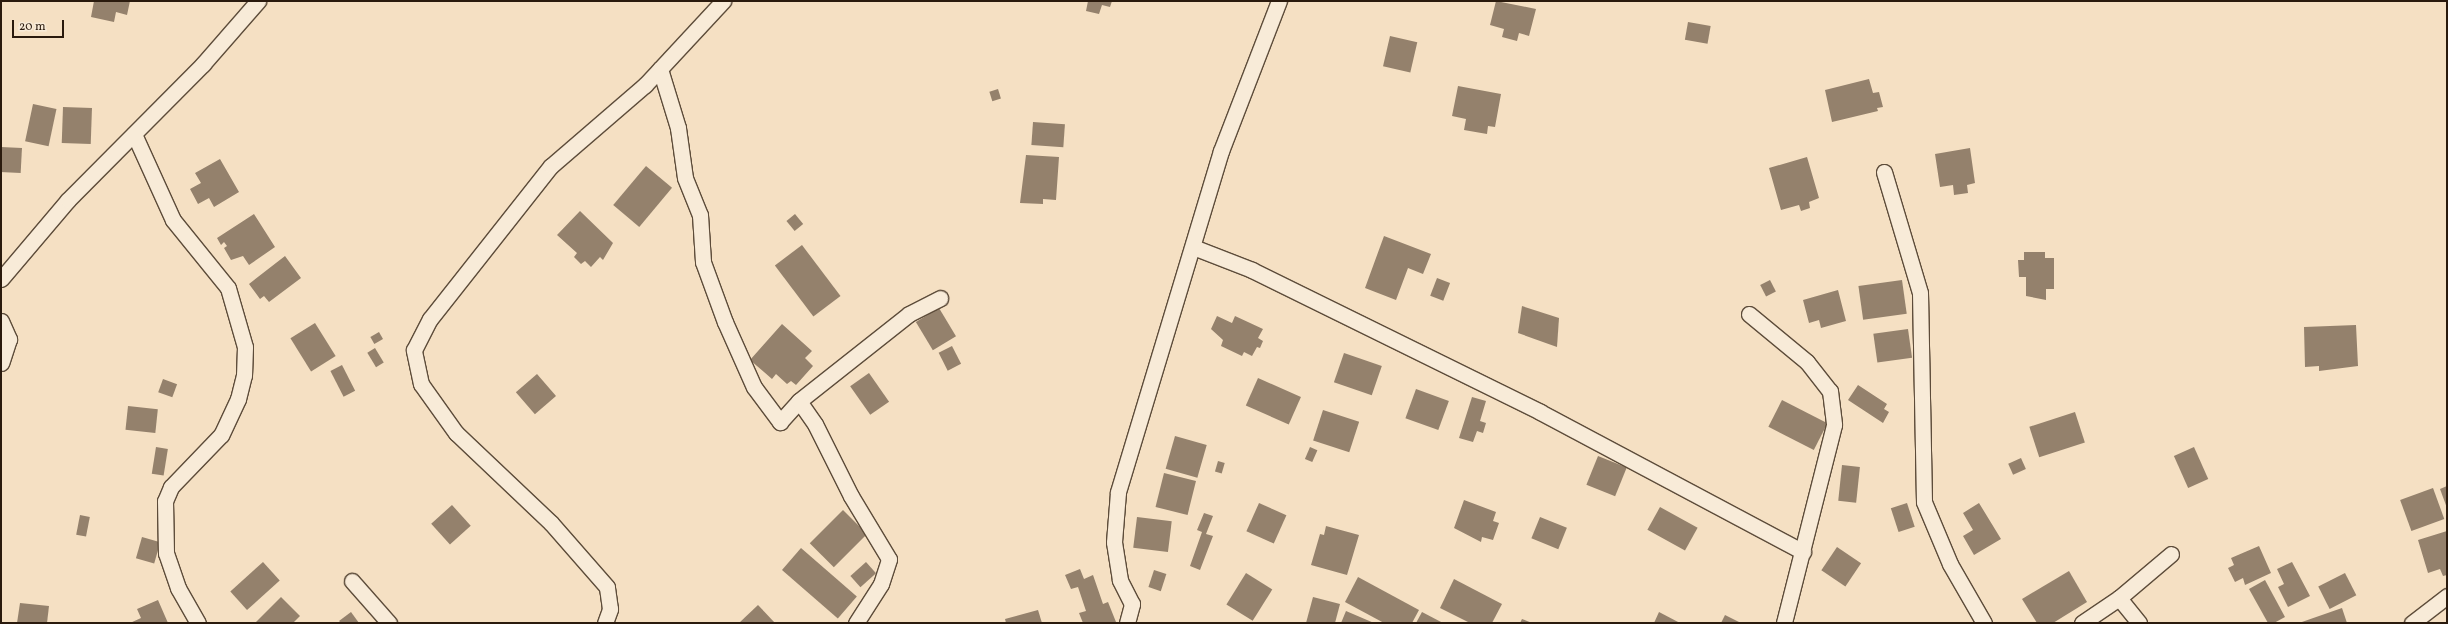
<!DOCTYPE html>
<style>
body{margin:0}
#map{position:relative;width:2448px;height:624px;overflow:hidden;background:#f5e0c3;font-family:Vollkorn,serif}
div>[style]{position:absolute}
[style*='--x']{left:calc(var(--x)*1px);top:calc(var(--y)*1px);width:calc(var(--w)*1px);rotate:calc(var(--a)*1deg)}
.building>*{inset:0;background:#94816c;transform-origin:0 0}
.roads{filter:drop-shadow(1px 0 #5d4c3a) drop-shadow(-1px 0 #5d4c3a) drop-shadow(0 1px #5d4c3a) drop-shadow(0 -1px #5d4c3a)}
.street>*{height:15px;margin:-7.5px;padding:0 7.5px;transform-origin:7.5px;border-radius:7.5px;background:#f8ebd8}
span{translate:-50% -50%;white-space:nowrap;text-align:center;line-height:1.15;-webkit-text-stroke:3px #f8ebd8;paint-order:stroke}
.frame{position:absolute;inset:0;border:2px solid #2a1a0d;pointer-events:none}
.scale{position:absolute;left:12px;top:20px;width:52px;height:18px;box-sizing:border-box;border:2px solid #2a1a0d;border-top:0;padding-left:5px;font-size:12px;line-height:14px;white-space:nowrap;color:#2a1a0d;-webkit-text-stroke:3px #f8ebd8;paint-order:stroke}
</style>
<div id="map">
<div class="building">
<div style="clip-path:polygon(94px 1px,130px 1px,127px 15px,116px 12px,114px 22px,91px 17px)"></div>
<div style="clip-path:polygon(1088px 1px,1112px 1px,1110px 7px,1102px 5px,1099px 14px,1086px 11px)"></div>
<div style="clip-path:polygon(1496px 1px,1536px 9px,1529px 36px,1519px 33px,1517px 41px,1502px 37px,1504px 29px,1490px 25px)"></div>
<div style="left:1688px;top:22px;width:23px;height:18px;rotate:10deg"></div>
<div style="left:1390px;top:36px;width:28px;height:31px;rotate:13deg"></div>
<div style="clip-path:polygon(1869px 79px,1873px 93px,1879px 92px,1883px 107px,1877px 108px,1878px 111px,1832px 122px,1825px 90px)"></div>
<div style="clip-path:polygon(1458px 86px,1501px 94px,1495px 127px,1488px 126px,1487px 134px,1464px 130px,1466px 119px,1452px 116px)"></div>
<div style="left:998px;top:89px;width:10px;height:9px;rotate:73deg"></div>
<div style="left:33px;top:104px;width:24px;height:38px;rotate:12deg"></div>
<div style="left:63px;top:107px;width:29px;height:36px;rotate:2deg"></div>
<div style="left:1033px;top:122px;width:32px;height:23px;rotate:4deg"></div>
<div style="left:1px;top:147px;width:21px;height:25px;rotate:3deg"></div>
<div style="clip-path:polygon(1970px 148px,1975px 183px,1967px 185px,1968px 193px,1954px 195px,1953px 185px,1940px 187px,1935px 154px)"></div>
<div style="clip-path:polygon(1026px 155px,1059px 157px,1056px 200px,1043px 199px,1043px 204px,1020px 203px)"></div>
<div style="clip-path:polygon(1807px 157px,1819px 198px,1809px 202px,1810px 208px,1801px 211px,1799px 205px,1781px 210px,1769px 168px)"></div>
<div style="clip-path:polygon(220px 159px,239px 192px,214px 207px,209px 198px,198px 204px,190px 189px,201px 183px,195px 173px)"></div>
<div style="left:646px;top:166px;width:34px;height:51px;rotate:40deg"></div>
<div style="clip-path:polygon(580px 211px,613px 243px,603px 260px,600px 257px,591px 267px,585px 261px,581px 264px,574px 257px,577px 253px,557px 235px)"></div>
<div style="clip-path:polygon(254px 214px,275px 247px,249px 265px,243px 256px,231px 260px,224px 248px,227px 246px,224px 242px,221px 245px,217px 238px)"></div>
<div style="left:795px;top:214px;width:13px;height:11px;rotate:51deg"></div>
<div style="clip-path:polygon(1384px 236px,1431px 254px,1423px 274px,1408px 268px,1396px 300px,1365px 288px)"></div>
<div style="left:802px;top:245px;width:64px;height:34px;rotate:53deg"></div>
<div style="clip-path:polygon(2024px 252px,2045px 252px,2045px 258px,2054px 258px,2054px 289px,2046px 289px,2046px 300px,2026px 296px,2026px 277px,2019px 277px,2018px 260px,2024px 260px)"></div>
<div style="clip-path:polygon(285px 256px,301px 278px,269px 302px,264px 296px,260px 299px,249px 284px)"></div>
<div style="left:1437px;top:278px;width:14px;height:19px;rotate:21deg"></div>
<div style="left:1770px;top:280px;width:13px;height:11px;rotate:63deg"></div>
<div style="left:1902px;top:280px;width:34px;height:44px;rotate:82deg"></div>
<div style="clip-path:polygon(1838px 290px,1846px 321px,1821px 328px,1819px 320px,1809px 323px,1803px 300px)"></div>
<div style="clip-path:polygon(1522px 306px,1559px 318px,1557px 347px,1518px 333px)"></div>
<div style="left:939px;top:308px;width:33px;height:27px;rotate:59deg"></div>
<div style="clip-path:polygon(1217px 316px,1232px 323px,1235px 316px,1263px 329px,1258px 338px,1263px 341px,1260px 348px,1257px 347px,1252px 356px,1244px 352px,1242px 356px,1221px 346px,1223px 340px,1211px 329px)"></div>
<div style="left:315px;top:323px;width:39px;height:29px;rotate:58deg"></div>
<div style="clip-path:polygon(782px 324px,812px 351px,805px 358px,813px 366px,796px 385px,791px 381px,787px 384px,776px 374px,772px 379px,750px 360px)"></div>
<div style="clip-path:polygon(2356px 325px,2358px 366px,2319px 371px,2319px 366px,2305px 367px,2304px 327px)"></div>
<div style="left:1908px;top:329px;width:29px;height:35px;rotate:82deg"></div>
<div style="left:379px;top:332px;width:8px;height:10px;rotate:60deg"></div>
<div style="left:952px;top:346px;width:20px;height:15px;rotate:63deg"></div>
<div style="left:375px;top:348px;width:17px;height:9px;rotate:59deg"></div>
<div style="left:1344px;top:353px;width:40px;height:31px;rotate:19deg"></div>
<div style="left:342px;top:365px;width:29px;height:13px;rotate:63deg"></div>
<div style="left:869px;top:373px;width:35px;height:23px;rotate:55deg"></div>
<div style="left:537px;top:374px;width:29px;height:28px;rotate:49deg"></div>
<div style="left:1258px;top:378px;width:47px;height:30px;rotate:24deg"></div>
<div style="left:163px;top:379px;width:15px;height:14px;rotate:20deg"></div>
<div style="clip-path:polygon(1858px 385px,1887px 404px,1884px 409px,1889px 412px,1883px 423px,1848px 400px)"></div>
<div style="left:1416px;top:389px;width:35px;height:31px;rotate:20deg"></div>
<div style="clip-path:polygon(1472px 397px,1486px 401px,1480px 421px,1486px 423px,1483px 433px,1477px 431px,1473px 442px,1459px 438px)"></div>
<div style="left:1782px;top:400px;width:51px;height:30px;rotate:27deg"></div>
<div style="left:128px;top:406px;width:30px;height:24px;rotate:6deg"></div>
<div style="left:1323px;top:410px;width:38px;height:32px;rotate:18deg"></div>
<div style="left:2075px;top:412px;width:32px;height:48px;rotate:72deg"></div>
<div style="left:1175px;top:436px;width:33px;height:34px;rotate:16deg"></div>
<div style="left:156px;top:447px;width:12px;height:27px;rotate:9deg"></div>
<div style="left:1310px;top:447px;width:8px;height:13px;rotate:23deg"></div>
<div style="left:2194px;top:447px;width:35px;height:22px;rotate:66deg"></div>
<div style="left:1598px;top:456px;width:31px;height:31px;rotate:22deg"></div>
<div style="left:2021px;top:458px;width:12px;height:14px;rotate:66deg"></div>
<div style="left:1218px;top:461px;width:7px;height:11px;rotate:16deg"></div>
<div style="left:1842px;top:465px;width:18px;height:36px;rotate:6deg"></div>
<div style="left:1164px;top:473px;width:33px;height:35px;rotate:14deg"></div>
<div style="clip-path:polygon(2447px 486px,2447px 508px,2440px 489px)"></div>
<div style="left:2433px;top:488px;width:33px;height:35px;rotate:70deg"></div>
<div style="clip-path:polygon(1464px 500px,1496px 512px,1493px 521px,1499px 523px,1493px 540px,1482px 537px,1481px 542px,1454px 528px)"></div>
<div style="left:1259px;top:503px;width:30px;height:31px;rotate:24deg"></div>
<div style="left:1907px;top:503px;width:25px;height:17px;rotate:72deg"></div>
<div style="clip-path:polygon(1979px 503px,2001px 539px,1974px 555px,1963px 536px,1973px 530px,1963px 513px)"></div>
<div style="left:452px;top:505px;width:28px;height:28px;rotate:48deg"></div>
<div style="left:1660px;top:507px;width:43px;height:26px;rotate:29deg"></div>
<div style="left:843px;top:510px;width:34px;height:47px;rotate:45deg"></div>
<div style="clip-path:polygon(1204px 513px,1213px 516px,1206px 534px,1213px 536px,1200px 570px,1190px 566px,1202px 532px,1197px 530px)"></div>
<div style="left:80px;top:515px;width:10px;height:20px;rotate:11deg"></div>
<div style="left:1137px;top:517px;width:35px;height:31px;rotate:7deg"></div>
<div style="left:1540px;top:517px;width:29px;height:23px;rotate:22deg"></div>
<div style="clip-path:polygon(1326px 526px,1359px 535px,1347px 575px,1311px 565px,1320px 534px,1324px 535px)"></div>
<div style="clip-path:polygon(2447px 531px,2447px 575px,2443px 576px,2440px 569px,2428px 573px,2418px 540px)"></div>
<div style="left:142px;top:537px;width:19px;height:22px;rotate:16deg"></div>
<div style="clip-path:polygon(2259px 546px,2271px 573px,2245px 585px,2243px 578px,2235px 582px,2228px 568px,2234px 565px,2231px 558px)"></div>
<div style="left:1837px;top:547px;width:29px;height:28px;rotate:34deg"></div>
<div style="left:801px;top:548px;width:74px;height:29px;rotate:41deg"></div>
<div style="left:263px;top:562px;width:25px;height:44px;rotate:48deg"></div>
<div style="left:866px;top:562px;width:15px;height:21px;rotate:48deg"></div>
<div style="clip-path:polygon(2292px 562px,2310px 596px,2288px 607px,2278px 587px,2284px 584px,2277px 569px)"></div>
<div style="clip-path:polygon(1080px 569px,1084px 579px,1093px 575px,1103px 604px,1108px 602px,1116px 622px,1083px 623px,1079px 613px,1086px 611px,1078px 587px,1071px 589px,1065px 575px)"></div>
<div style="left:1154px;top:570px;width:13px;height:18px;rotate:18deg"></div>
<div style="clip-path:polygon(2069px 571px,2087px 602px,2053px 623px,2037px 623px,2022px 599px)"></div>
<div style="left:1246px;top:573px;width:31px;height:37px;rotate:32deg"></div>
<div style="left:2345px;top:573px;width:25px;height:30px;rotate:63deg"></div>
<div style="clip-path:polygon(1358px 577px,1419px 610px,1412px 623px,1384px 623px,1345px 602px)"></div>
<div style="clip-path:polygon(1454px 579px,1502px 604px,1492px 623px,1470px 623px,1440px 608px)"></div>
<div style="clip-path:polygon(2265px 580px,2285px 617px,2274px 623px,2268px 623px,2249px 589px)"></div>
<div style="clip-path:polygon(281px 597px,300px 616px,293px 623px,255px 623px)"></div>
<div style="clip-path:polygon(1313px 597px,1340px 604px,1335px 623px,1306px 623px)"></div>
<div style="clip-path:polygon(158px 600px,168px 623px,130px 623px,141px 618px,137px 609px)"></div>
<div style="clip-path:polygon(20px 603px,49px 606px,47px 623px,17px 623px)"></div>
<div style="clip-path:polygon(758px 605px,775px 623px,739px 623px)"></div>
<div style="clip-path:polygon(2342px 608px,2347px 623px,2299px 623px)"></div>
<div style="clip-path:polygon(1038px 610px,1042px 623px,1006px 623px,1005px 619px)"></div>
<div style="clip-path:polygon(1346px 611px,1374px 623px,1341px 623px)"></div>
<div style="clip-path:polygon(351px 612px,359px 623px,341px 623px,339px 621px)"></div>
<div style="clip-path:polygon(1422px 612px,1443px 623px,1416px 623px)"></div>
<div style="clip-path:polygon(1659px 612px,1680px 623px,1654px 623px)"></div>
<div style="clip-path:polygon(1725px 615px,1741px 623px,1721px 623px)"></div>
<div style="clip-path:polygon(1522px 619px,1532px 623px,1520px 623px)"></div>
</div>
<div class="roads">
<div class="street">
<div style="--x:660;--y:69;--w:62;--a:73"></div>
<div style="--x:678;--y:128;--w:50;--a:82"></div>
<div style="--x:685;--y:178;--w:40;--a:68"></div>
<div style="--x:700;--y:215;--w:47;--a:86.3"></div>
<div style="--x:703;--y:262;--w:64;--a:69.9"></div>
<div style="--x:725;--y:322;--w:71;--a:66"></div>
<div style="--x:754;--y:387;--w:44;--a:53.4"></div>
<div style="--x:780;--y:422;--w:28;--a:-48"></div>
<div style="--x:134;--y:134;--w:94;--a:65.6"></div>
<div style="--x:173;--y:220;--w:87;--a:51"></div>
<div style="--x:228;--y:288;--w:61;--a:73.9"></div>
<div style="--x:245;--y:347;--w:28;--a:92"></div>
<div style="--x:244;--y:375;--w:25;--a:104"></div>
<div style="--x:238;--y:399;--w:40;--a:115"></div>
<div style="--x:221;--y:435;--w:72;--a:133.9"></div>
<div style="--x:171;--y:487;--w:15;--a:113"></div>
<div style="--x:165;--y:501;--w:52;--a:88.9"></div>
<div style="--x:166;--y:553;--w:37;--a:71"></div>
<div style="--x:178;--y:588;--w:40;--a:60.3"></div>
<div style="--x:1884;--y:172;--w:126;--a:73.4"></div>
<div style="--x:1920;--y:293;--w:209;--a:88.9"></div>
<div style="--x:1924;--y:502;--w:67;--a:67.2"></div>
<div style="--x:1950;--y:564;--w:68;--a:60"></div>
<div style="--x:1193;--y:247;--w:63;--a:21.3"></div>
<div style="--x:1252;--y:270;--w:321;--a:26.2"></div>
<div style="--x:1540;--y:412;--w:298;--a:28"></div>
<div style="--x:1;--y:279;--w:104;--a:-49.7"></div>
<div style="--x:68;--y:200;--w:192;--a:-45.2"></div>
<div style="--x:203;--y:64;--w:84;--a:-48.9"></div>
<div style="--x:1749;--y:314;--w:75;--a:39.6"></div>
<div style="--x:1807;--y:362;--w:37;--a:52"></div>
<div style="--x:1830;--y:391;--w:34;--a:83"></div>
<div style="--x:1834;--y:425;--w:204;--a:104.2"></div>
<div style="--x:1;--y:321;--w:20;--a:66"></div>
<div style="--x:9;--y:339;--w:25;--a:108"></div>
<div style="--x:352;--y:581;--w:56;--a:48.6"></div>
<div style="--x:2119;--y:598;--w:32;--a:51"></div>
<div style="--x:605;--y:623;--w:15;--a:-70"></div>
<div style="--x:610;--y:609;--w:22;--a:-98"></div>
<div style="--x:607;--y:587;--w:85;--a:-131.2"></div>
<div style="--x:551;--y:523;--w:131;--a:-136.5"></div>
<div style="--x:456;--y:433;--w:60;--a:-125.5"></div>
<div style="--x:421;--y:384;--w:35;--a:-102"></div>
<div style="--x:414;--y:350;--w:35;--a:-63"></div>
<div style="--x:430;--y:319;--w:195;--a:-51.7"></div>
<div style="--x:551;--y:166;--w:124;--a:-40.8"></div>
<div style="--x:645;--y:85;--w:115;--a:-47.1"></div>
<div style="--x:856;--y:623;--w:46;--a:-57.3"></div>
<div style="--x:881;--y:584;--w:26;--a:-72"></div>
<div style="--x:889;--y:559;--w:74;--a:-121.1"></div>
<div style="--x:851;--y:496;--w:80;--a:-116.6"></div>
<div style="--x:815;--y:424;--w:28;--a:-125"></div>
<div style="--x:799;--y:401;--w:140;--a:-38.3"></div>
<div style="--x:909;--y:314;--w:35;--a:-27"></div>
<div style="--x:1127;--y:623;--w:20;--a:-75"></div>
<div style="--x:1132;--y:604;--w:27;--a:-117"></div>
<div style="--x:1120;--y:580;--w:38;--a:-99"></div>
<div style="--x:1114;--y:542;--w:50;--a:-85.4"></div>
<div style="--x:1118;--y:492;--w:356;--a:-73.2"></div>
<div style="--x:1221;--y:151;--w:161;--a:-68.9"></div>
<div style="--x:2082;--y:623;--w:45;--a:-34"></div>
<div style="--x:2119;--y:598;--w:68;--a:-40.2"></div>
<div style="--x:2412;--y:623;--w:44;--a:-37.6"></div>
</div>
</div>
<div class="frame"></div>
<div class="scale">20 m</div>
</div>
